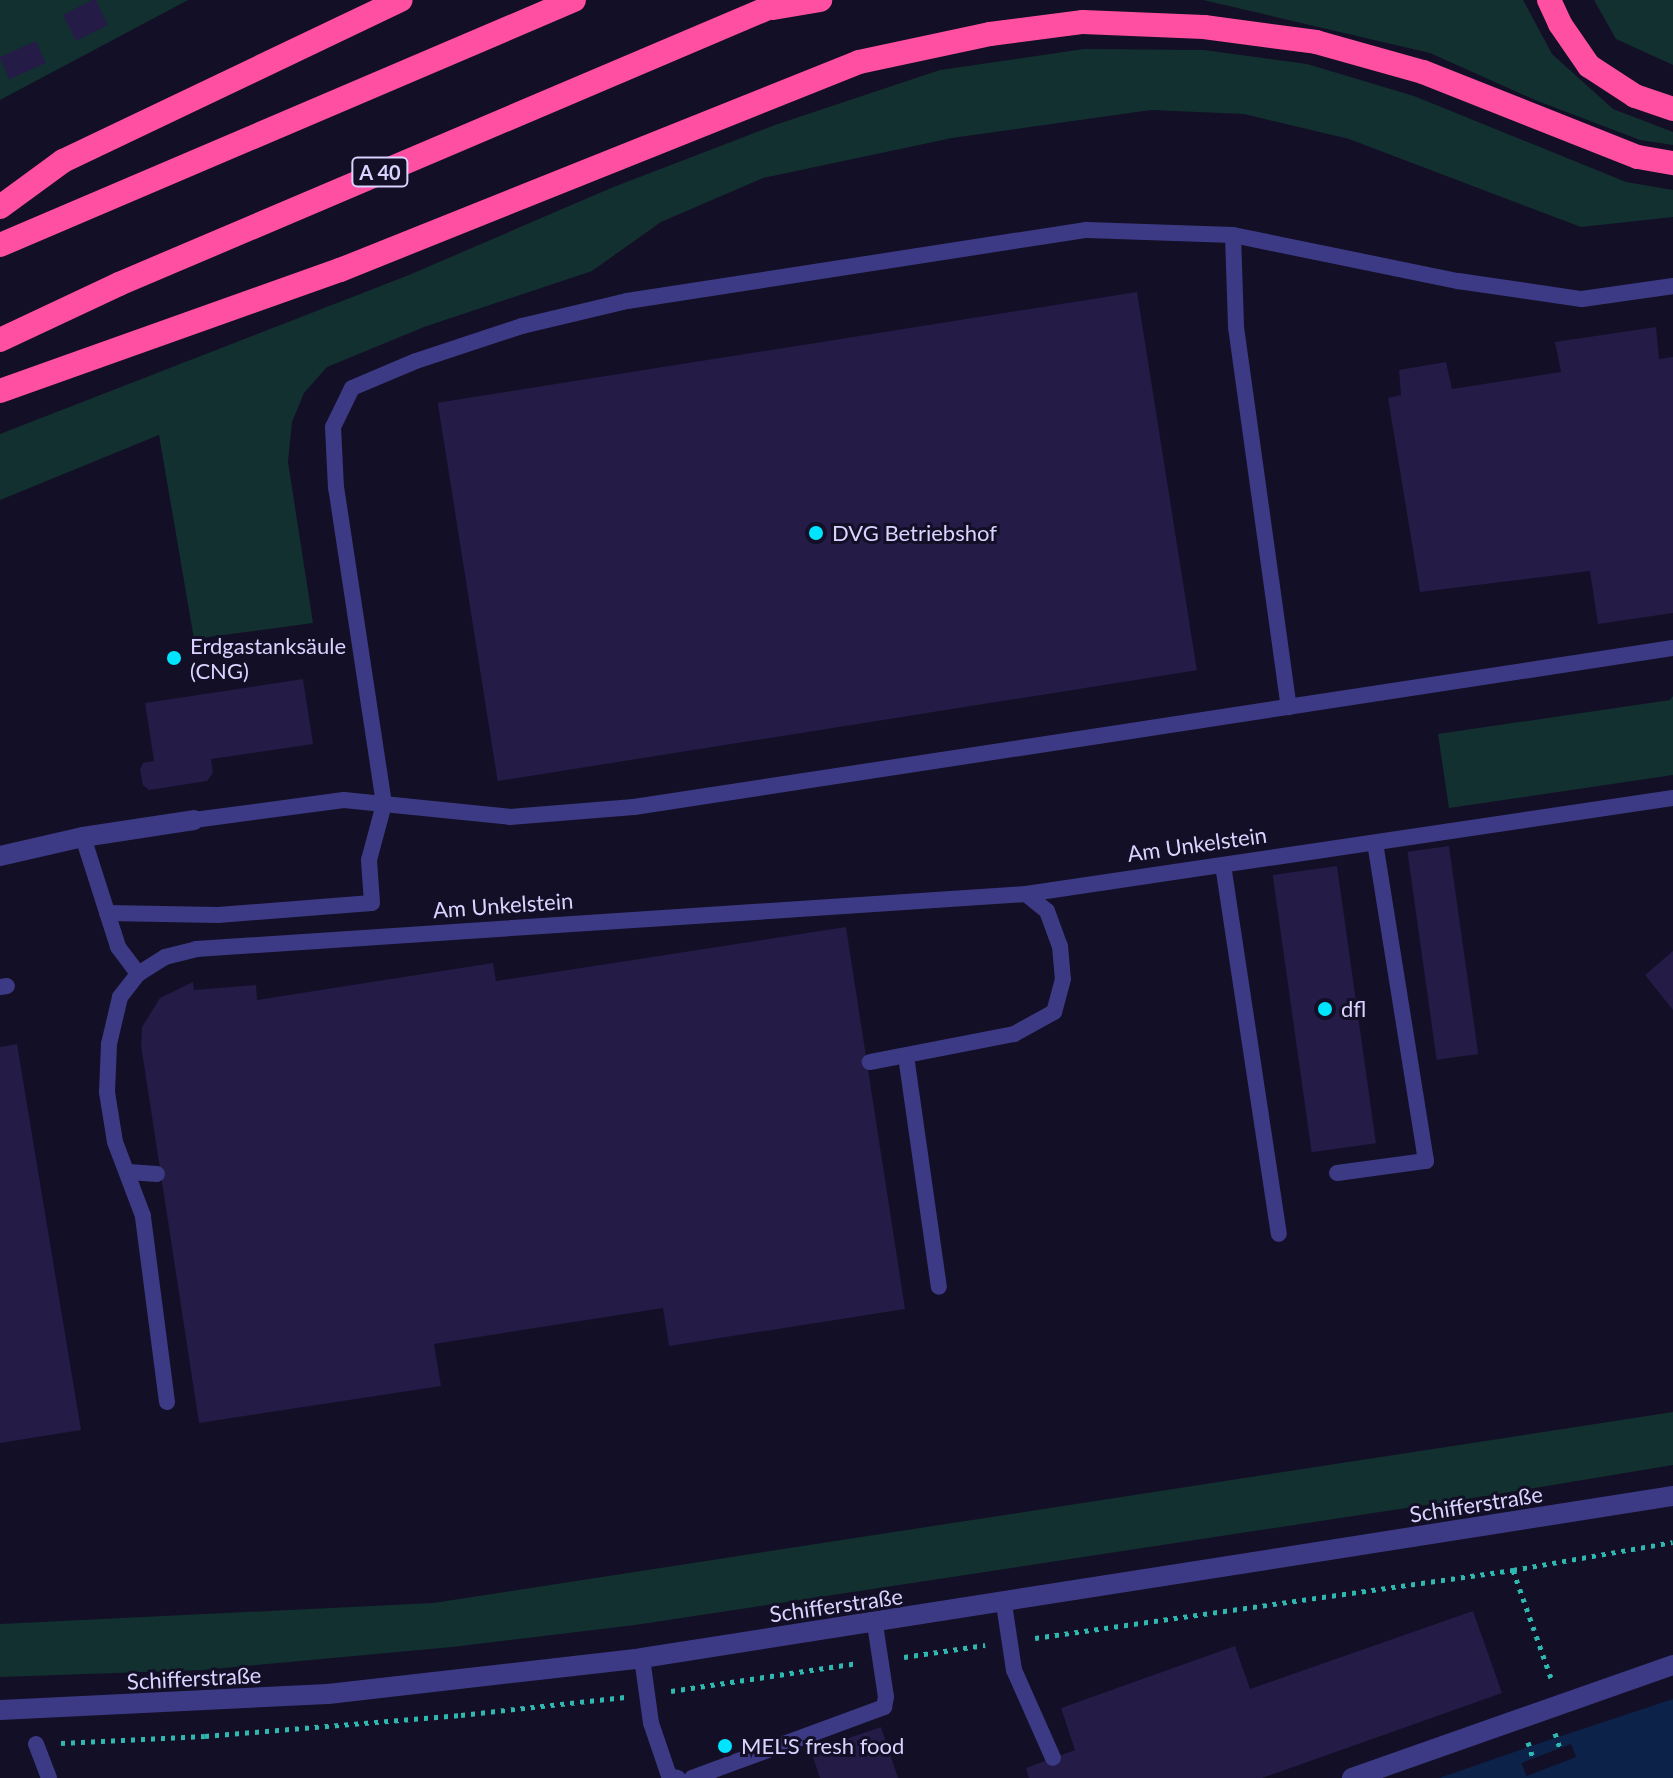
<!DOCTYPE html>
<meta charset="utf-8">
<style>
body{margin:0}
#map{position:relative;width:1673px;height:1778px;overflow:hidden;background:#130f26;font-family:Lato,sans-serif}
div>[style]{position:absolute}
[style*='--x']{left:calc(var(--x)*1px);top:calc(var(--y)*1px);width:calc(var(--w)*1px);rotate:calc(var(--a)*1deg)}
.green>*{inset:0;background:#12302f}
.water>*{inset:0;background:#0c2248}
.pier>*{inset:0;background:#130f26;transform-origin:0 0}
.building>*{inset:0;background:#241b47;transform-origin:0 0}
.path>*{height:5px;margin-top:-2.5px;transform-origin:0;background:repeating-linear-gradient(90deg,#2fb8b0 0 4px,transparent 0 10px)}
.service>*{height:16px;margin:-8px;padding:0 8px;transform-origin:8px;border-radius:8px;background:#3d3a85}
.pedestrian>*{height:20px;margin:-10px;padding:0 10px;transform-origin:10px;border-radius:10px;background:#3d3a85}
.minor>*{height:20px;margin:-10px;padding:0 10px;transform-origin:10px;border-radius:10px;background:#3d3a85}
.motorway>*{height:24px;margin:-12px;padding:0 12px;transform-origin:12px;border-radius:12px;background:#ff4fa3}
.dots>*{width:22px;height:22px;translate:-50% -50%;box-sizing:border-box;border:4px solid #130f26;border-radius:50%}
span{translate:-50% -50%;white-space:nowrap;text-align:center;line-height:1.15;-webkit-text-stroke:6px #130f26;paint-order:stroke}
.shield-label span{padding:2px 6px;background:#130f26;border:2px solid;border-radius:6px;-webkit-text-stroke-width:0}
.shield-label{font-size:20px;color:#d9d4ff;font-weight:700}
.poi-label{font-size:22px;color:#d9d4ff}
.left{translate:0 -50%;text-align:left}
.street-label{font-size:22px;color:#d9d4ff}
</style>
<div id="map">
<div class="green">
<div style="clip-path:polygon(0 0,188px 0,0 100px)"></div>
<div style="clip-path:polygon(1203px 0,1523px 0,1552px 54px,1613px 109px,1673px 132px,1673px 145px,1640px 140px,1535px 100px,1430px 53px)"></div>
<div style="clip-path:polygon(1594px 0,1673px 0,1673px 65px,1616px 39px)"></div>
<div style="clip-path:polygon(1084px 49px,1204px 50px,1307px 64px,1414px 96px,1626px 182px,1673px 190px,1673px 217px,1581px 227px,1349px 139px,1244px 114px,1151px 110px,952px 138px,763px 178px,661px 222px,592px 271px,424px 327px,327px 367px,304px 393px,292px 422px,288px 462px,313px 623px,194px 639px,159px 435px,0 500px,0 434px,409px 275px,611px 188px,775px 125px,940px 70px)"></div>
<div style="clip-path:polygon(1673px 696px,1673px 775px,1449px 808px,1438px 734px,1670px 700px)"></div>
<div style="clip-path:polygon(1673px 1412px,1673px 1465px,1492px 1495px,635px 1625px,452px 1647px,203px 1670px,0 1677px,0 1624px,433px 1603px)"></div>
</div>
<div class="water">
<div style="clip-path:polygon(1673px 1699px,1673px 1778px,1439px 1778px,1543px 1742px)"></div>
</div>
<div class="pier">
<div style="left:1571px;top:1744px;width:14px;height:53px;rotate:69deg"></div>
</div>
<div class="building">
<div style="clip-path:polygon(92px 0,96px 0,108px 25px,76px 41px,63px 15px)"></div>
<div style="left:36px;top:41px;width:24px;height:40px;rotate:66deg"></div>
<div style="left:1137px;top:292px;width:383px;height:708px;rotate:81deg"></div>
<div style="clip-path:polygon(1656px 327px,1659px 359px,1673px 357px,1673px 613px,1598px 624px,1590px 571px,1420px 592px,1388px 398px,1401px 395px,1399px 370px,1446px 362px,1452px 389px,1561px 372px,1555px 342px)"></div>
<div style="clip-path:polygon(303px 679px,313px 744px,211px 759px,213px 773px,207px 781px,149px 790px,143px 785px,140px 769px,143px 763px,154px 761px,145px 703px)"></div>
<div style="left:1449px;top:846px;width:210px;height:42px;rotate:82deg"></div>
<div style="left:1337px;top:866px;width:280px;height:65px;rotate:82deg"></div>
<div style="clip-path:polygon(846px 927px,905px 1309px,669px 1346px,663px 1308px,434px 1344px,441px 1386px,199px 1423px,141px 1045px,142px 1027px,160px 998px,193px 982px,194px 990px,256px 985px,257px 1000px,493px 963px,496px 981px)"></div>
<div style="clip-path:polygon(1673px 951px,1673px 1010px,1645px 975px)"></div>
<div style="clip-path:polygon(17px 1044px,81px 1430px,0 1443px,0 1047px)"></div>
<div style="clip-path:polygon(1473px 1611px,1502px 1693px,1262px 1778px,1029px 1778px,1026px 1768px,1075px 1750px,1061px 1708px,1235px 1646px,1250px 1689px)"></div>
<div style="clip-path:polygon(881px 1727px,898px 1778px,820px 1778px,811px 1751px)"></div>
</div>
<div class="path">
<div style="--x:1513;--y:1570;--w:118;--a:70.6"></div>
<div style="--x:1035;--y:1638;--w:483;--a:-8.1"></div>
<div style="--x:1513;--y:1570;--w:162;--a:-9.9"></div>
<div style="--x:904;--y:1657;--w:82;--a:-8.4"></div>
<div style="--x:671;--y:1691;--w:189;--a:-8.5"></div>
<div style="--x:1555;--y:1733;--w:16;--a:72"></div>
<div style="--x:1528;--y:1742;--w:17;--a:73"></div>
<div style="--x:61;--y:1743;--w:144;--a:-2.8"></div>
<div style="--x:205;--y:1736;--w:257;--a:-4.7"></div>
<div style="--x:461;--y:1715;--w:165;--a:-6.3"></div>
</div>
<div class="service">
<div style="--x:1233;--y:235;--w:92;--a:88.1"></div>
<div style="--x:1236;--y:327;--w:384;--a:82.1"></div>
<div style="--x:194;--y:820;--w:151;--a:-7.6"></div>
<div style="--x:344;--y:800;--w:167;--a:5.8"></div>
<div style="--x:510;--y:817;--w:124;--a:-4.6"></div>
<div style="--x:634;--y:807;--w:1051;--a:-8.7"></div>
<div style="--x:83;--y:837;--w:115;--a:72.3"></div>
<div style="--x:118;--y:947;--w:34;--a:53"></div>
<div style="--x:1223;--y:865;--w:373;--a:81.4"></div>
<div style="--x:1026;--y:894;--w:654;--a:-8.44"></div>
<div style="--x:107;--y:913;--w:111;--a:1"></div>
<div style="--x:218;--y:915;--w:154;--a:-4.5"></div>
<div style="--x:372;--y:903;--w:43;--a:-94"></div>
<div style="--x:369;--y:860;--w:58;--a:-75"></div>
<div style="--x:384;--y:804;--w:320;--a:-98.6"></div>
<div style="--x:336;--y:488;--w:61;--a:-92.8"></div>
<div style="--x:333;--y:427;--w:43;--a:-64"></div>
<div style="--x:352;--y:388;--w:69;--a:-22.9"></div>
<div style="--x:416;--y:361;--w:112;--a:-18.3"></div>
<div style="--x:522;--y:326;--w:108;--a:-13.4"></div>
<div style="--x:627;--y:301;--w:465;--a:-8.8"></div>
<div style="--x:1087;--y:230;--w:146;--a:2"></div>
<div style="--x:1233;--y:235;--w:230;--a:11.6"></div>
<div style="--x:1458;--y:281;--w:125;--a:8.3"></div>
<div style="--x:1582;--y:299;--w:92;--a:-8.1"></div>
<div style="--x:0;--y:987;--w:7;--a:-8"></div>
<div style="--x:906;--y:1056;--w:233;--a:81.9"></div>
<div style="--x:128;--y:1172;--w:29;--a:4"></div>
<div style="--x:1337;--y:1173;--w:90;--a:-7.7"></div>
<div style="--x:1426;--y:1161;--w:322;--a:-99.1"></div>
<div style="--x:167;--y:1402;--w:188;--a:-97.4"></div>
<div style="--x:143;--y:1216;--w:79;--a:-110.7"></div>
<div style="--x:115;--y:1142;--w:51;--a:-99.1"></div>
<div style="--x:107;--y:1092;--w:48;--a:-87.6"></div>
<div style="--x:109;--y:1044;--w:48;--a:-76.8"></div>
<div style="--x:120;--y:997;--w:29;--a:-52"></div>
<div style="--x:138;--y:974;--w:32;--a:-32"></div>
<div style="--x:165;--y:957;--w:32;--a:-14"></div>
<div style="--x:196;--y:949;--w:832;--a:-3.79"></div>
<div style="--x:1026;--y:894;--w:27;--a:39"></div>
<div style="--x:1047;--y:911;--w:37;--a:70"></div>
<div style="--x:1060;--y:946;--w:33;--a:85"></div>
<div style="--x:1063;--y:979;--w:34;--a:105"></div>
<div style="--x:1054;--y:1012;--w:46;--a:151.2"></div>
<div style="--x:1014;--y:1034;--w:147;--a:169"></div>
<div style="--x:1004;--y:1604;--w:67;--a:81.4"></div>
<div style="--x:1014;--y:1670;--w:96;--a:66.1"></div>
<div style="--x:642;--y:1658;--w:66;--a:82.1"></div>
<div style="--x:651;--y:1723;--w:56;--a:71.2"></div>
<div style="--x:669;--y:1776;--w:9;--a:13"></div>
<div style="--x:36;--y:1744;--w:36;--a:69"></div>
<div style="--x:692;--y:1778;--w:205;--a:-20.3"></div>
<div style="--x:884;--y:1707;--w:10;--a:-79"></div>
<div style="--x:886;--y:1697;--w:74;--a:-98.6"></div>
</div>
<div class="pedestrian">
<div style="--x:1352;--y:1778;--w:340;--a:-19.4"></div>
</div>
<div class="minor">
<div style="--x:0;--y:856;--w:85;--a:-12.9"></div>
<div style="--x:83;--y:837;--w:112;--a:-8.7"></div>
<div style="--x:0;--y:1710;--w:328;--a:-2.8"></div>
<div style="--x:328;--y:1694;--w:316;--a:-6.5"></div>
<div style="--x:642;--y:1658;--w:1044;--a:-8.93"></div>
</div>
<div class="motorway">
<div style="--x:1549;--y:0;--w:26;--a:65"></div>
<div style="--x:1560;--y:24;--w:51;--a:55.4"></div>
<div style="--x:1589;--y:66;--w:55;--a:33.1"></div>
<div style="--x:1635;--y:96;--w:40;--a:18.9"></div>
<div style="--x:773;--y:8;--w:48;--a:-9.7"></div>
<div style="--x:0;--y:207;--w:78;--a:-36.1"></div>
<div style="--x:63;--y:161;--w:374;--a:-25.5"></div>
<div style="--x:0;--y:245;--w:624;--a:-23.11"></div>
<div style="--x:0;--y:340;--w:132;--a:-25.2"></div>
<div style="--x:119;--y:284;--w:726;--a:-23.03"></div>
<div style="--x:0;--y:391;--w:361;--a:-19.6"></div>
<div style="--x:340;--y:270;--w:559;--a:-21.84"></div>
<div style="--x:859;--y:62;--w:134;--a:-12.1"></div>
<div style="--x:990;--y:34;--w:94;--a:-7.4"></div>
<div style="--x:1083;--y:22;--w:121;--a:2.4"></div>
<div style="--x:1204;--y:27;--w:113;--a:7.6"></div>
<div style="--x:1316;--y:42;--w:111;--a:15.7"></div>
<div style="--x:1423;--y:72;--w:231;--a:21.6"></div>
<div style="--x:1638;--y:157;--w:36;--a:10"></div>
</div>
<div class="dots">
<div style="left:816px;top:533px;background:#00e5ff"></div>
<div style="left:174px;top:658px;background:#00e5ff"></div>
<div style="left:1325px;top:1009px;background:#00e5ff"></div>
<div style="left:725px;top:1746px;background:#00e5ff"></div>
</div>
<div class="shield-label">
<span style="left:380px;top:172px">A 40</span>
</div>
<div class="poi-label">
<span class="left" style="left:832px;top:533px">DVG Betriebshof</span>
<span class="left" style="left:190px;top:658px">Erdgastanksäule<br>(CNG)</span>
<span class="left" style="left:1341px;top:1009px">dfl</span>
<span class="left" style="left:741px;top:1746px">MEL'S fresh food</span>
</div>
<div class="street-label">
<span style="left:1197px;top:844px;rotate:-8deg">Am Unkelstein</span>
<span style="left:503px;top:905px;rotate:-4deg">Am Unkelstein</span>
<span style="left:1476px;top:1504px;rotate:-9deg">Schifferstraße</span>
<span style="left:836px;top:1605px;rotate:-8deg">Schifferstraße</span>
<span style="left:194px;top:1678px;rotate:-3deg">Schifferstraße</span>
</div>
</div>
